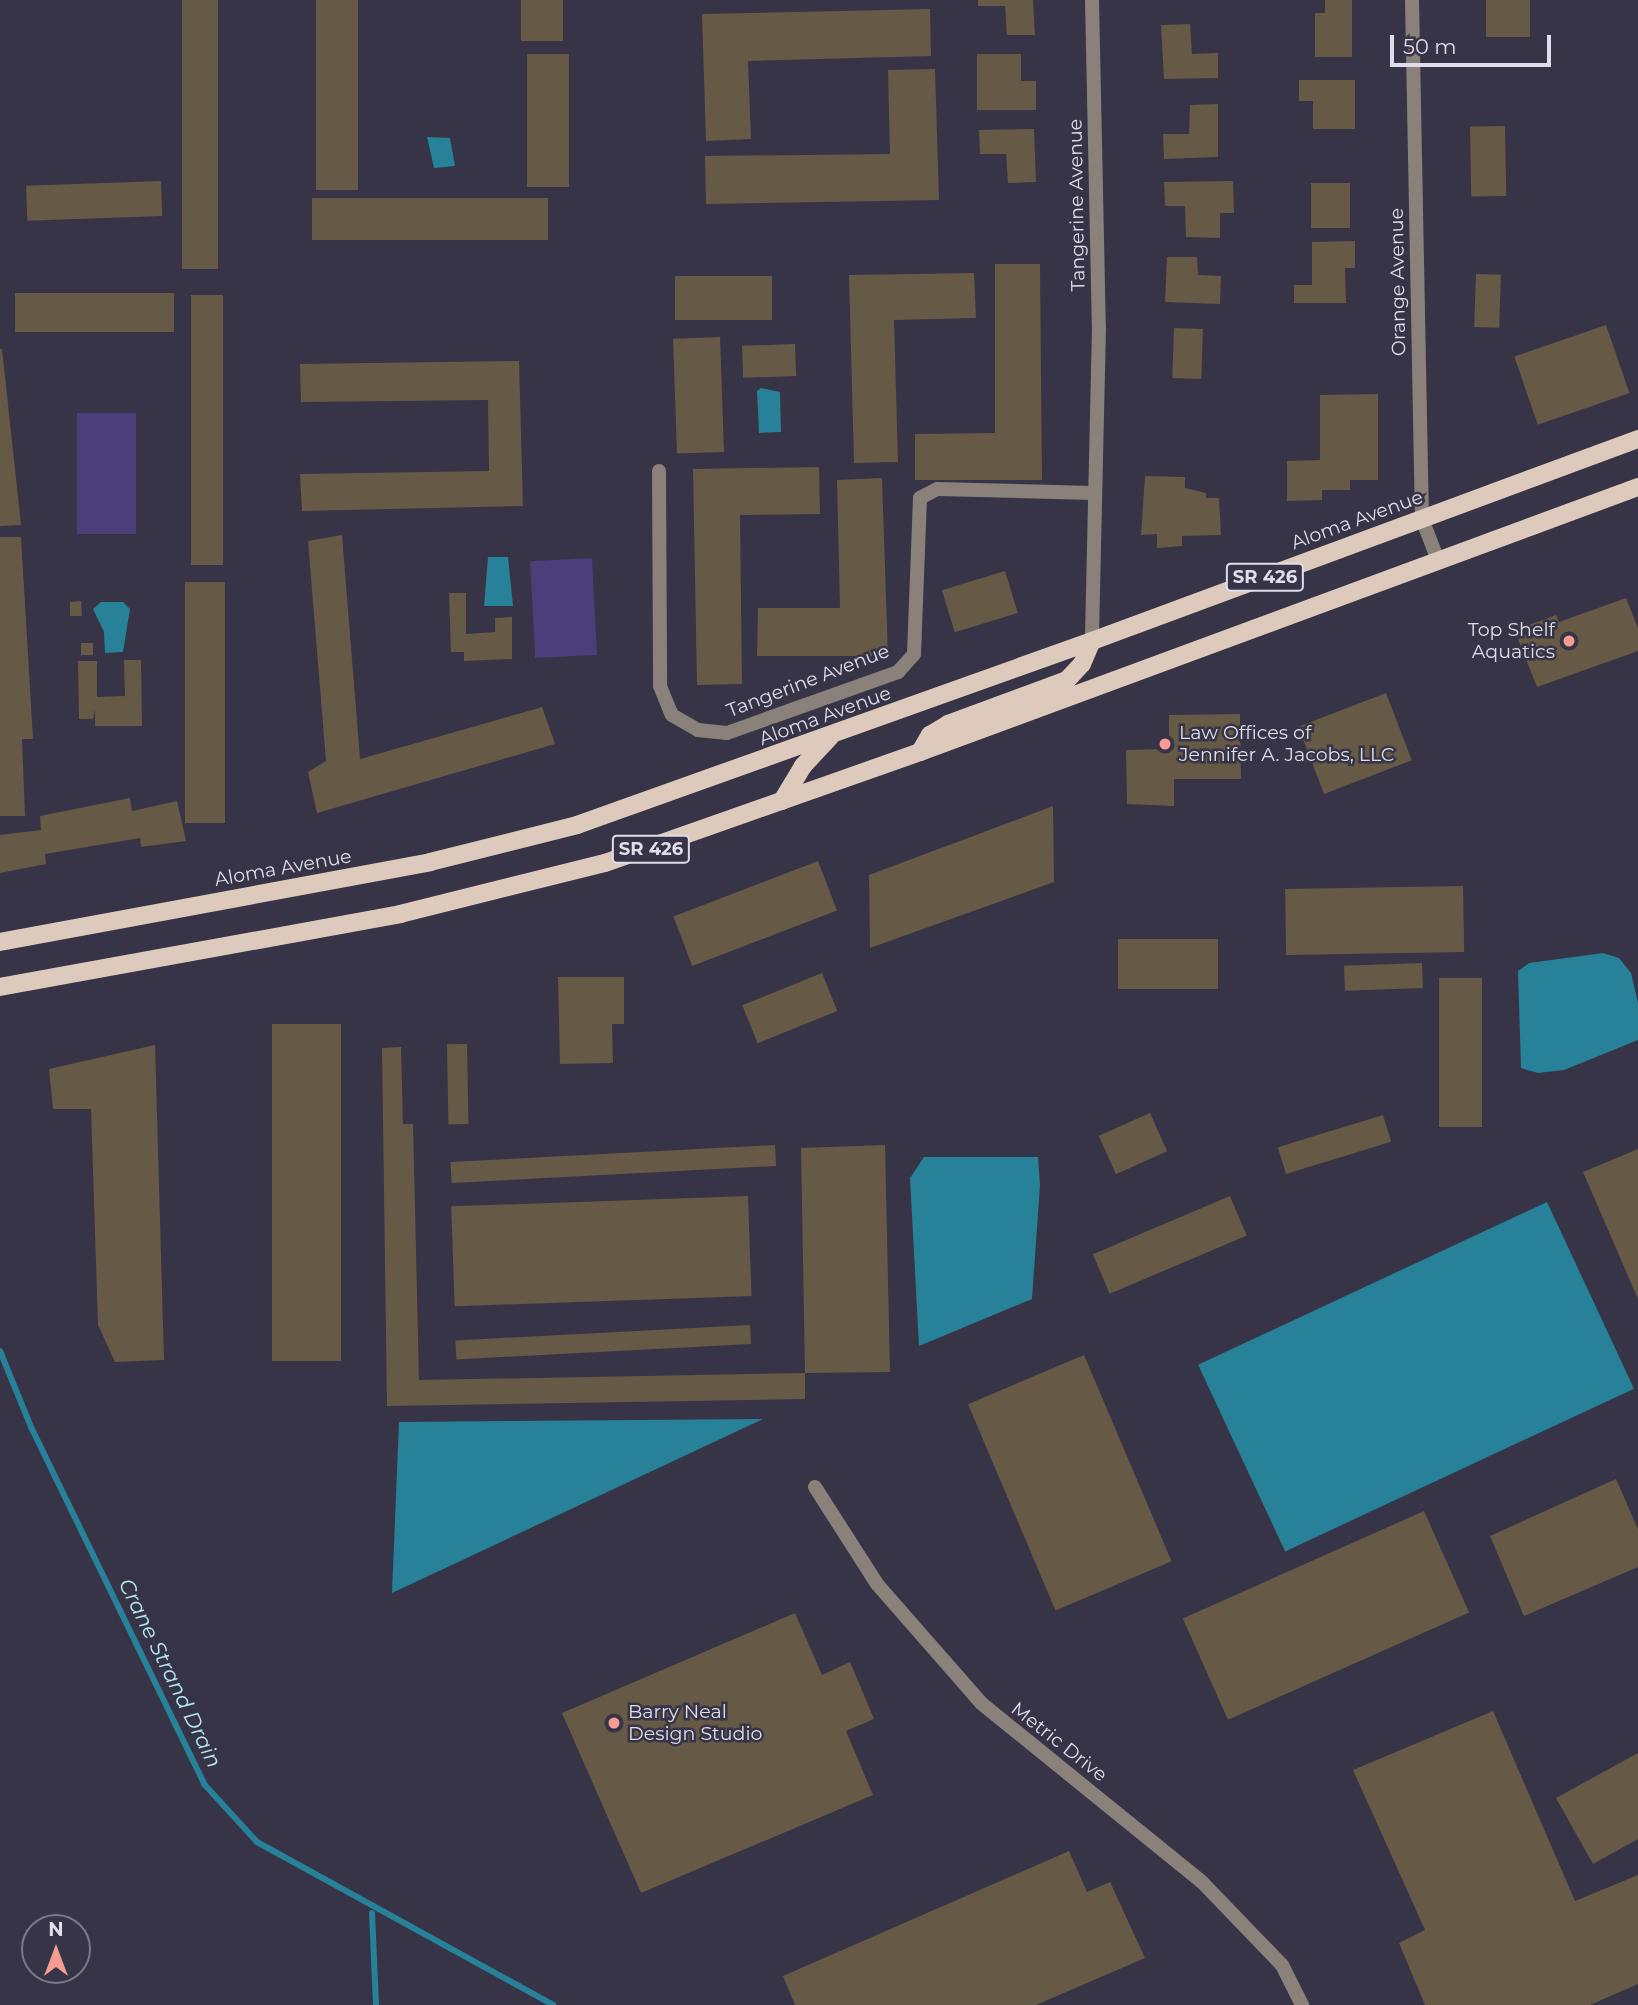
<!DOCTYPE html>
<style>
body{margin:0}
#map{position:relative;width:1638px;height:2005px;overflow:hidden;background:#373447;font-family:Montserrat,sans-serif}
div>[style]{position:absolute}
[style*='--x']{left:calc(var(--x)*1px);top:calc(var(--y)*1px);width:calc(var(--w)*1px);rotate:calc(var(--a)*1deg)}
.green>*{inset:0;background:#4c3e7a;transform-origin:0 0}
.water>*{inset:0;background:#268199;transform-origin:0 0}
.stream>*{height:6px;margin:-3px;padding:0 3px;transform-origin:3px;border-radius:3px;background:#268199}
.building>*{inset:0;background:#665946;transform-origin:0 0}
.minor>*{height:14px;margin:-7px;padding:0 7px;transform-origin:7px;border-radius:7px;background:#8a817a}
.tertiary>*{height:14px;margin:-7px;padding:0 7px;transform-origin:7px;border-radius:7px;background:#8a817a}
.primary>*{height:18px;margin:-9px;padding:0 9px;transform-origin:9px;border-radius:9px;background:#ddcabc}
.dots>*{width:19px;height:19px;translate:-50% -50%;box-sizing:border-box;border:4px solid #373447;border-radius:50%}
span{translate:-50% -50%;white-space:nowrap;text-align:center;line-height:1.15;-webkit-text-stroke:5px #373447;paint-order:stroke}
.shield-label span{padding:2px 5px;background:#373447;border:2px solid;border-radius:5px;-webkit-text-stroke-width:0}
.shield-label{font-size:18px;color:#dfdeea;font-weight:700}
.street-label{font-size:19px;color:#dfdeea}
.poi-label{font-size:19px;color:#dfdeea}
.right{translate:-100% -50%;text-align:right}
.left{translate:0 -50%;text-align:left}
.water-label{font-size:21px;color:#b6e9f9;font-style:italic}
.north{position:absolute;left:21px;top:1914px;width:70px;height:70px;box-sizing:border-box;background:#373447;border:2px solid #7a7888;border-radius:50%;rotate:0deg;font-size:19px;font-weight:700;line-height:28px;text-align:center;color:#dfdeea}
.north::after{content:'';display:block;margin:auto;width:24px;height:32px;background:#f59c93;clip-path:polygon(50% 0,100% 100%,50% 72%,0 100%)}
.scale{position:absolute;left:1390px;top:35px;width:161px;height:32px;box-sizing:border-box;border:4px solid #dfdeea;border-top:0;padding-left:9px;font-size:21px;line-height:24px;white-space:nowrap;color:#dfdeea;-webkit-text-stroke:5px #373447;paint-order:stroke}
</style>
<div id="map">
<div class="green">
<div style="left:136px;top:413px;width:121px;height:59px;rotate:90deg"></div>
<div style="left:592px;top:558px;width:97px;height:62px;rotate:87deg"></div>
</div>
<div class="water">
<div style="clip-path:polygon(450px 138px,455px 166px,434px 168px,427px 137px)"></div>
<div style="clip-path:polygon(761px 388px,780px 392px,781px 432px,759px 433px,757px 391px)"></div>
<div style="clip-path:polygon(488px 557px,508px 557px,513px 606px,484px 606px)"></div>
<div style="clip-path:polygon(101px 602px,123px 602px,130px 609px,123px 652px,105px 653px,104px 632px,93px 609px)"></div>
<div style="clip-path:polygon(1603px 953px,1619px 958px,1631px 973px,1638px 1003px,1638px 1040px,1564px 1070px,1538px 1073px,1521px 1068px,1518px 971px,1529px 963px)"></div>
<div style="clip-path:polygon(924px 1157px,1038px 1157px,1040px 1185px,1032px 1299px,919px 1346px,910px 1178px)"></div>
<div style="left:1547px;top:1202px;width:206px;height:385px;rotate:65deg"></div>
<div style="clip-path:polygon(763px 1419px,392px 1593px,399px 1422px)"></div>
</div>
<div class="stream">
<div style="--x:0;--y:1351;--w:82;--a:67.8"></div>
<div style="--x:31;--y:1427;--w:397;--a:64.1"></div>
<div style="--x:204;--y:1784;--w:79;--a:47.6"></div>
<div style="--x:257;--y:1842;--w:338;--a:28.8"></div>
<div style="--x:372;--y:1913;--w:92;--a:87.5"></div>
</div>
<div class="building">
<div style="left:182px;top:0;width:36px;height:269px"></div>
<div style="left:316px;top:0;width:42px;height:190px"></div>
<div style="left:521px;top:0;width:42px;height:41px"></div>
<div style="clip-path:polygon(978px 0,1033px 0,1035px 35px,1007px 35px,1005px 6px,978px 6px)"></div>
<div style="clip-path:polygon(1325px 0,1352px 0,1352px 57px,1315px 57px,1315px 13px,1325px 13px)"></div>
<div style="left:1486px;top:0;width:44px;height:37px"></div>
<div style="clip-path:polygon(930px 9px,931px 56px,748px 61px,751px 139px,706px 141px,702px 14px)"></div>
<div style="clip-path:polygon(1190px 24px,1192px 54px,1218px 53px,1218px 78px,1164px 79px,1161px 25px)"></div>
<div style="left:527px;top:54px;width:42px;height:133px"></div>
<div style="clip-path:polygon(977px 54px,1021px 54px,1021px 81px,1036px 81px,1036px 110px,977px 110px)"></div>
<div style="clip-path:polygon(935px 69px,939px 200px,706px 204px,705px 156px,890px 154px,888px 70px)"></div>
<div style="clip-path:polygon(1299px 80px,1355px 80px,1355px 129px,1313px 129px,1313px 101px,1299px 101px)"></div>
<div style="clip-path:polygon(1218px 104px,1218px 157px,1164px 159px,1163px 134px,1189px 134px,1190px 105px)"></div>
<div style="left:1505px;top:126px;width:70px;height:35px;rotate:89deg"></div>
<div style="clip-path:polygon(1034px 129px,1036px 182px,1008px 183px,1006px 154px,980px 154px,979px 130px)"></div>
<div style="left:161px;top:181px;width:35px;height:135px;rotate:88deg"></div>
<div style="clip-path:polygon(1233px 181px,1234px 213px,1220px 213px,1220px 238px,1186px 237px,1185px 206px,1165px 206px,1164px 182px)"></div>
<div style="left:1311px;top:183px;width:39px;height:45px"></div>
<div style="left:312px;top:198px;width:236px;height:42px"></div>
<div style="clip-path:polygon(1355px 241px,1355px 268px,1345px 268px,1346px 303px,1294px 303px,1294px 285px,1312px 285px,1312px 242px)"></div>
<div style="clip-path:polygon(1167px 257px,1197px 257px,1198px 275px,1221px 276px,1220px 304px,1165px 302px)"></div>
<div style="clip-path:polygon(995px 264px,1040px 264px,1042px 480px,915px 480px,915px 434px,995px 433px)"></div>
<div style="clip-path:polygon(974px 273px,976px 318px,894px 320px,898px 462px,854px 463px,849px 275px)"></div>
<div style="left:1476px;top:274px;width:25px;height:53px;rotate:2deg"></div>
<div style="left:772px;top:276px;width:44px;height:97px;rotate:90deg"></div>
<div style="left:174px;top:293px;width:39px;height:159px;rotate:90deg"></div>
<div style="left:191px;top:295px;width:32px;height:270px"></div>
<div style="left:1606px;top:325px;width:72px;height:97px;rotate:71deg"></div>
<div style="left:1174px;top:328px;width:29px;height:50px;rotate:2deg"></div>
<div style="left:720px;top:337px;width:115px;height:47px;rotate:88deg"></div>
<div style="left:795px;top:344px;width:32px;height:53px;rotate:88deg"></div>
<div style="clip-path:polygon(0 349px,2px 349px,21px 525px,0 526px)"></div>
<div style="clip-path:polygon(519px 361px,523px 506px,302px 511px,300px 474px,489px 471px,488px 400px,301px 402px,300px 364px)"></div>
<div style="clip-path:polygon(1378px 394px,1378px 480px,1350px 480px,1350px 490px,1322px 490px,1322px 500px,1287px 501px,1287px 461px,1320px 460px,1320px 395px)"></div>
<div style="clip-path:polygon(819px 467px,820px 514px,740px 515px,742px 684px,697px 685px,693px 469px)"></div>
<div style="clip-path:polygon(1145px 476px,1185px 477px,1185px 488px,1206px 493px,1206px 498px,1219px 498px,1221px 535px,1182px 536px,1182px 546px,1157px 548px,1157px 534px,1141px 535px)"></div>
<div style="clip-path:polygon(882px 478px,888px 656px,757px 656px,758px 608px,840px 608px,837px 480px)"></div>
<div style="clip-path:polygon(342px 535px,360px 759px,542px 707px,555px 744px,317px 813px,308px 772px,326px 761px,308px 541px)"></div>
<div style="clip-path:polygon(0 537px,21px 537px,33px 739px,22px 739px,25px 816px,0 816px)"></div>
<div style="left:1005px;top:571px;width:44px;height:66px;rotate:73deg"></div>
<div style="left:185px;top:582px;width:40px;height:241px"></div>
<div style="clip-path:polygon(449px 593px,466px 593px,466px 634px,495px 632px,495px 618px,512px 617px,512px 659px,464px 661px,464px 652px,451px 652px)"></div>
<div style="clip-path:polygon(1626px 598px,1638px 628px,1638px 651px,1537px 687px,1518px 639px,1529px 634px,1526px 626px,1556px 615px,1559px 622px)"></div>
<div style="clip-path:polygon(81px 601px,82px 616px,70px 616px,70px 602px)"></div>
<div style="left:93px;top:643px;width:12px;height:12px;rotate:90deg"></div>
<div style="clip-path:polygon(124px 660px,141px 660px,142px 726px,95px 726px,95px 709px,93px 719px,79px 719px,78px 661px,97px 661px,97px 697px,125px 696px)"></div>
<div style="left:1386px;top:693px;width:72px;height:94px;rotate:69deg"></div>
<div style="clip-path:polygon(1240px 714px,1241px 779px,1174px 779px,1174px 806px,1127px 804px,1126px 750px,1169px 749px,1169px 715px)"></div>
<div style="clip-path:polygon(130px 798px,132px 811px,177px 801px,186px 841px,141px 847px,140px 838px,45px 854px,46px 864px,0 873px,0 835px,41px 830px,40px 816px)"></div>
<div style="clip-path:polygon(1053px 806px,1054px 882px,870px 948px,869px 875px)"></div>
<div style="left:818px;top:861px;width:53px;height:155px;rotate:69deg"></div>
<div style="left:1463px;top:886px;width:66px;height:178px;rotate:89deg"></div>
<div style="left:1218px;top:939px;width:50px;height:100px;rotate:90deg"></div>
<div style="left:1422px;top:963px;width:25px;height:78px;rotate:88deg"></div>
<div style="left:822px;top:973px;width:41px;height:86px;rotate:68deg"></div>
<div style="clip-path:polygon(558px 977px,624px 977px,624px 1024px,612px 1024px,613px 1063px,560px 1064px)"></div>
<div style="left:1439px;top:978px;width:43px;height:149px"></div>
<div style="left:272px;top:1024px;width:69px;height:337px"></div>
<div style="left:467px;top:1044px;width:80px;height:20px;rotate:89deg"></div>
<div style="clip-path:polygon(155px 1045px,164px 1360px,115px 1362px,98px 1325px,91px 1109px,53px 1109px,49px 1069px)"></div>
<div style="clip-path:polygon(401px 1047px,403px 1124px,413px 1124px,419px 1380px,805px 1373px,801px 1148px,885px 1145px,890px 1372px,805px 1373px,805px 1399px,387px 1406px,382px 1048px)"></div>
<div style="left:1150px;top:1113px;width:42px;height:56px;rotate:66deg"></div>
<div style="left:1383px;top:1115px;width:28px;height:110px;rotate:73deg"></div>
<div style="left:775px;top:1145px;width:21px;height:325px;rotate:87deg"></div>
<div style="clip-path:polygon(1638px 1149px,1638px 1299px,1583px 1172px)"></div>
<div style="left:748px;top:1196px;width:100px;height:297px;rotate:88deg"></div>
<div style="left:1230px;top:1196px;width:43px;height:149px;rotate:67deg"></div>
<div style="left:750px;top:1325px;width:19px;height:295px;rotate:87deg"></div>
<div style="left:1084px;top:1355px;width:224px;height:126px;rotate:67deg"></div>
<div style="clip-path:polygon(1616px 1479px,1638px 1529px,1638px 1567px,1524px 1616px,1490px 1536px)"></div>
<div style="left:1424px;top:1511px;width:111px;height:264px;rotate:66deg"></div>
<div style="clip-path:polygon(795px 1613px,822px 1675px,850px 1662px,874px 1719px,846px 1731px,873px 1795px,641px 1893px,562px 1713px)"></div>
<div style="clip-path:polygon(1493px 1711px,1575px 1901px,1638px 1875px,1638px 1984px,1590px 2005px,1425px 2005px,1399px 1943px,1425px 1930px,1353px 1770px)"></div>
<div style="clip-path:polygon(1638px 1753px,1638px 1839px,1593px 1864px,1556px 1798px)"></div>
<div style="clip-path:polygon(1069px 1851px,1087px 1892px,1110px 1882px,1145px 1958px,1036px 2005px,795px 2005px,783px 1976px)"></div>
</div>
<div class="minor">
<div style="--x:1412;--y:0;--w:519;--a:88.9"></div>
<div style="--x:1422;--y:519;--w:44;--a:68.7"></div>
<div style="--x:659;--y:471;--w:215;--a:89.7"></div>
<div style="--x:660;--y:686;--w:31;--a:68"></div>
<div style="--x:672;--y:715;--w:30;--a:30"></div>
<div style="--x:698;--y:730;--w:29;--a:6"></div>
<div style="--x:727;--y:733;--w:182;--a:-19.6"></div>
<div style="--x:898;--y:672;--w:24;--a:-48"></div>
<div style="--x:914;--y:654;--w:156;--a:-87.8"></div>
<div style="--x:920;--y:498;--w:19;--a:-28"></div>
<div style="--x:937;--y:489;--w:156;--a:1.5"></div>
<div style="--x:815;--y:1487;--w:115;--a:57.4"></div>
<div style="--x:877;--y:1584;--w:158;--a:48.8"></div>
<div style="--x:981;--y:1703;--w:284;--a:39"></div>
<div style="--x:1202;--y:1882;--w:115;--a:46.1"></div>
<div style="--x:1282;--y:1965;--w:45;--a:63.4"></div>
</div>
<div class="tertiary">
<div style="--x:1092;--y:0;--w:327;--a:88.8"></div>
<div style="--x:1099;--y:327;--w:314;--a:91.3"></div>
</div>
<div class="primary">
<div style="--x:920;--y:752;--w:20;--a:-60"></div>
<div style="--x:930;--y:735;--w:21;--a:-31"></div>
<div style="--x:948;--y:724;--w:127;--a:-20.3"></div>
<div style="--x:1067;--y:680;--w:22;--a:-47"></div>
<div style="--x:1082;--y:664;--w:25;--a:-67"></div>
<div style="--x:782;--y:801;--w:41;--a:-59"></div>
<div style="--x:803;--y:766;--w:40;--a:-47"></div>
<div style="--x:0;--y:942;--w:437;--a:-10.5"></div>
<div style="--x:430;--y:862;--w:152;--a:-14.1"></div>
<div style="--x:577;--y:825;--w:547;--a:-19.66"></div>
<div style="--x:1092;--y:641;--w:582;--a:-20.3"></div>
<div style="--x:0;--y:987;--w:407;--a:-10.3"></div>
<div style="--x:400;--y:914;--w:211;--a:-14"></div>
<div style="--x:605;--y:863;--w:334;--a:-19.4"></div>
<div style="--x:920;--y:752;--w:765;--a:-20.26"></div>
</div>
<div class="dots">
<div style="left:1569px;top:641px;background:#f59c93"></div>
<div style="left:1165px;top:744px;background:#f59c93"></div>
<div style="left:614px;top:1723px;background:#f59c93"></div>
</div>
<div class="shield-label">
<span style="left:1265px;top:577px">SR 426</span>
<span style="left:651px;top:849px">SR 426</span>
</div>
<div class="street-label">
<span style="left:1077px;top:205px;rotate:-91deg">Tangerine Avenue</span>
<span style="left:1398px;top:282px;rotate:-91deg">Orange Avenue</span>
<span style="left:1357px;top:520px;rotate:-20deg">Aloma Avenue</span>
<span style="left:808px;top:681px;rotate:-21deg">Tangerine Avenue</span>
<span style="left:825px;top:716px;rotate:-20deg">Aloma Avenue</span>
<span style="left:283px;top:868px;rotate:-10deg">Aloma Avenue</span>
<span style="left:1059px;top:1742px;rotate:38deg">Metric Drive</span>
</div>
<div class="poi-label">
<span class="right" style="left:1555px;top:641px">Top Shelf<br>Aquatics</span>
<span class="left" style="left:1179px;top:744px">Law Offices of<br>Jennifer A. Jacobs, LLC</span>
<span class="left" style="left:628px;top:1723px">Barry Neal<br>Design Studio</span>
</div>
<div class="water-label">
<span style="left:170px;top:1673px;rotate:64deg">Crane Strand Drain</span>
</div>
<div class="north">N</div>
<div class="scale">50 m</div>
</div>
